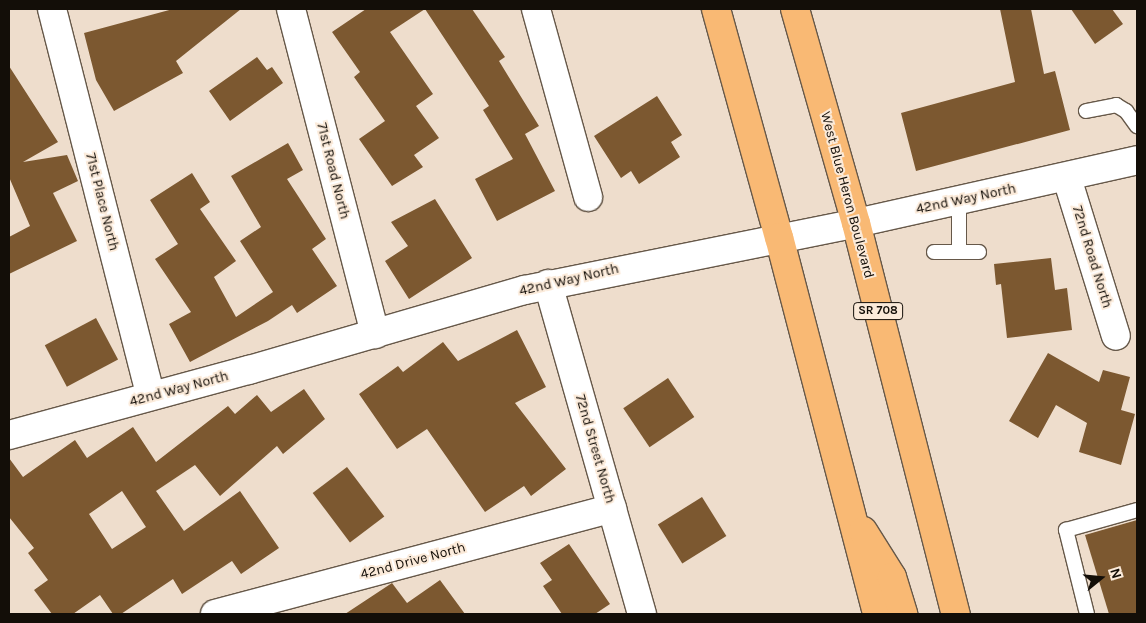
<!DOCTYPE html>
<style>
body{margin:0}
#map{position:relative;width:1146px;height:623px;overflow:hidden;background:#edc;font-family:Karla,sans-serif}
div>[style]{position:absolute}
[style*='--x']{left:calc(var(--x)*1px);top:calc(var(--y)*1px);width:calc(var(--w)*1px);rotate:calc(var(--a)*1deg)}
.building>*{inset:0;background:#7c5830;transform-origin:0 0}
.roads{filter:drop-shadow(1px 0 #665849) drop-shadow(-1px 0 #665849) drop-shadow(0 1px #665849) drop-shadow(0 -1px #665849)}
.lane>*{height:14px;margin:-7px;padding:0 7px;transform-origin:7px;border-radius:7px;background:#fff}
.street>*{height:28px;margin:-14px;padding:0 14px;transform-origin:14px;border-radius:14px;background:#fff}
.highway>*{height:28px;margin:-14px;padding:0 14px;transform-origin:14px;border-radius:14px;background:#f9b974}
span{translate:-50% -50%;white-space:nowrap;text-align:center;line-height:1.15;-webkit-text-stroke:4px #fbead9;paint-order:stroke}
.shield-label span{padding:1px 4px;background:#fbead9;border:1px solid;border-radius:4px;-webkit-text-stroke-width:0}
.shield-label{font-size:12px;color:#130e08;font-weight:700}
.street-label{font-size:14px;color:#130e08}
.frame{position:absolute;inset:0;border:10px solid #130e08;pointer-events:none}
.north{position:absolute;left:1076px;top:553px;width:50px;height:50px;-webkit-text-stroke:4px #fbead9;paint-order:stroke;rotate:73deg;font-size:14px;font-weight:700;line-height:20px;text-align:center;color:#130e08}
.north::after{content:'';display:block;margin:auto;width:18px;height:22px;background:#130e08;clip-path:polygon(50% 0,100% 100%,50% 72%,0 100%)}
</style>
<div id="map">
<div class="building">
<div style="clip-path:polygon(173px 9px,241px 9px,176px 61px,183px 73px,114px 111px,96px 80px,84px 33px)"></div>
<div style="clip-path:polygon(366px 9px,425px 9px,390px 32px,433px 94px,416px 106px,439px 138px,414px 155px,423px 167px,392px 186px,359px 139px,385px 121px,354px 77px,360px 72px,332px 32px)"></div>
<div style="clip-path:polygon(425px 9px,472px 9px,505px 57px,499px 61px,539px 126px,525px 134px,555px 191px,497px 221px,475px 179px,513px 159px,483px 110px,489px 106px)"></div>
<div style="clip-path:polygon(1000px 9px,1031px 9px,1044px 74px,1055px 71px,1070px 130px,916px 171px,901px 113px,1015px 82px)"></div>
<div style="clip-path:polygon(1071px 9px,1112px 9px,1123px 24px,1095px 44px)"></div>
<div style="clip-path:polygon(257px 57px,267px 70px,272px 67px,283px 83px,230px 121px,209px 91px)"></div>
<div style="clip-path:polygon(9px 66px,58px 142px,23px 162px,67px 155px,78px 181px,53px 193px,77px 241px,9px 274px,9px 237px,30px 226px,9px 177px)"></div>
<div style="clip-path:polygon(657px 96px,682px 135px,671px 142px,680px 157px,639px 184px,631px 171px,621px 178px,594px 136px)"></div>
<div style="clip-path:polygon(288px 143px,303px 170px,287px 179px,326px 239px,312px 249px,337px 286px,297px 313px,292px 305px,268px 321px,190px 362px,169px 324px,191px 312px,155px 259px,178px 244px,150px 200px,192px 173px,210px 202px,200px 209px,236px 261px,214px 277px,236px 317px,273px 292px,240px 241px,261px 227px,231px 176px)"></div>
<div style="clip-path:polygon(435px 199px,472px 258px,409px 299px,385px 261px,408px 246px,391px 222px)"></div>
<div style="clip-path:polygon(1051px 258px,1055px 290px,1067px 288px,1072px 330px,1007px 338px,1001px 284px,996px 285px,994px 264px)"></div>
<div style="left:96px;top:318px;width:47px;height:58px;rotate:62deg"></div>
<div style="clip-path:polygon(517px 330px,546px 387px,515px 403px,566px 469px,531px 496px,524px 486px,485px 512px,427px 429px,397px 449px,359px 394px,398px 366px,403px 372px,443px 342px,458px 361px)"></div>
<div style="clip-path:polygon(1048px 353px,1099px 382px,1103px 370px,1130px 377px,1121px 410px,1135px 414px,1121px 465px,1079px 452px,1087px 423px,1056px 405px,1038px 438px,1009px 421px)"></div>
<div style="left:668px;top:378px;width:47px;height:54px;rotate:56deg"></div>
<div style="clip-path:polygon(evenodd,304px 389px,325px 419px,283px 454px,277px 446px,220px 496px,195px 465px,156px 491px,184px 531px,240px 491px,279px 548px,241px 574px,232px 561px,182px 594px,173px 579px,121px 614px,113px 614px,100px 595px,73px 614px,52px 614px,34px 590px,48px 580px,28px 553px,34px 548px,9px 517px,9px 458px,23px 477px,75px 440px,87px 458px,133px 427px,156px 462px,228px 406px,235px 414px,257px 395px,271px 412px,304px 389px,122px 491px,146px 527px,112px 549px,89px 514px,122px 491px)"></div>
<div style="left:347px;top:467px;width:62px;height:43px;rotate:53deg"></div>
<div style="left:702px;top:497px;width:46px;height:52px;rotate:58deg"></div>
<div style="clip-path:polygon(1137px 520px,1137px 614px,1109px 614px,1085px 535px)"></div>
<div style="clip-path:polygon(569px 544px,610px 604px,595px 614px,562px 614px,543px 586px,552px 580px,540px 563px)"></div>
<div style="clip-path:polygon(440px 580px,465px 614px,345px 614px,392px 583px,407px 603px)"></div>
</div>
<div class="roads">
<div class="lane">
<div style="--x:1086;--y:111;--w:31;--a:-11"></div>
<div style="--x:1116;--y:105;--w:12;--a:31"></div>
<div style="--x:1126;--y:111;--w:19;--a:54"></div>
<div style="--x:959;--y:201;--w:51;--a:90"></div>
<div style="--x:934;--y:252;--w:45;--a:0"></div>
<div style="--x:1087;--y:614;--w:87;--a:-104"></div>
<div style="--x:1066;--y:530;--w:74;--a:-15.7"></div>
</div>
<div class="street">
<div style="--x:52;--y:9;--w:399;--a:75.7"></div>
<div style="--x:291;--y:9;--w:336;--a:75.5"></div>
<div style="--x:536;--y:9;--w:195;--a:74.5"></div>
<div style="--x:1067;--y:178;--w:165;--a:72.8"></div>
<div style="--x:548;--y:284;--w:343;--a:74.1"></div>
<div style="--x:9;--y:435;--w:249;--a:-15.2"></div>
<div style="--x:249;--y:370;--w:287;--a:-16.2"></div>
<div style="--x:525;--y:290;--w:338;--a:-11.4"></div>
<div style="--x:856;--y:223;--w:288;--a:-12.6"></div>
<div style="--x:215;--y:614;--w:411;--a:-14.9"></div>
</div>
<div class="highway">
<div style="--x:716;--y:9;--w:237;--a:74.6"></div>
<div style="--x:779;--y:237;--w:390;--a:75.4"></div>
<div style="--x:795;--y:9;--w:223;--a:74.1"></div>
<div style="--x:856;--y:223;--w:404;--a:75.7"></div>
<div style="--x:863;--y:531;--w:54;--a:57.8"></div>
<div style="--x:892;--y:577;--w:39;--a:73"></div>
</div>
</div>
<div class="shield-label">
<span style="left:878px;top:311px">SR 708</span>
</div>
<div class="street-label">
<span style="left:333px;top:171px;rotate:76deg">71st Road North</span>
<span style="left:847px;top:195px;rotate:75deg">West Blue Heron Boulevard</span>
<span style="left:966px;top:199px;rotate:-12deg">42nd Way North</span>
<span style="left:102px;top:202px;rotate:76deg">71st Place North</span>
<span style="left:1092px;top:257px;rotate:73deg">72nd Road North</span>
<span style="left:569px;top:280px;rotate:-13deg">42nd Way North</span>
<span style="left:179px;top:389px;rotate:-15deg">42nd Way North</span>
<span style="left:595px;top:449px;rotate:74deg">72nd Street North</span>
<span style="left:413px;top:561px;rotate:-15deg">42nd Drive North</span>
</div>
<div class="frame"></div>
<div class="north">N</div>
</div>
